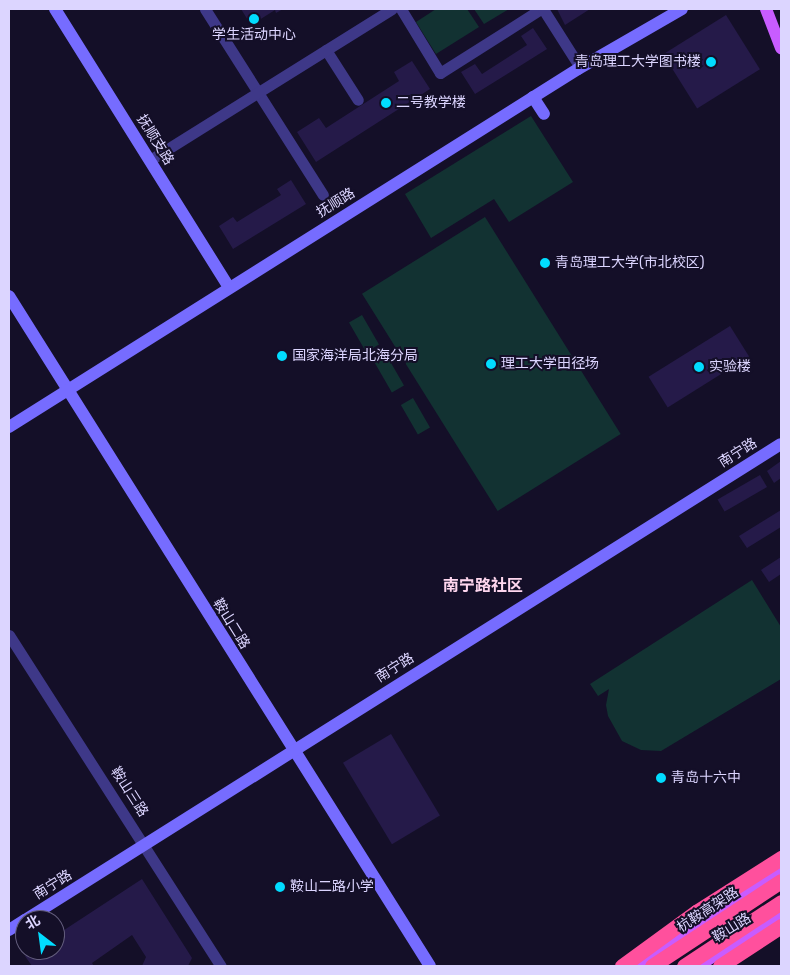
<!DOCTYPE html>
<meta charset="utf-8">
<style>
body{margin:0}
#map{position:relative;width:790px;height:975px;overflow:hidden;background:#140f28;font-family:Rubik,"Noto Sans SC",sans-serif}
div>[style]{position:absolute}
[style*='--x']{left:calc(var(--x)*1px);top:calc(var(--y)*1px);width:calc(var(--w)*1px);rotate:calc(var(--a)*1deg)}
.green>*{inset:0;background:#123232;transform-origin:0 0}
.building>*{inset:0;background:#251a49;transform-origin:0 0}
.street>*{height:11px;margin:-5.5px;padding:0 5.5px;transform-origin:5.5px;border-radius:5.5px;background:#3e3888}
.secondary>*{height:12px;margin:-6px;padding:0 6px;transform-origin:6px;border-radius:6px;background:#766cff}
.primary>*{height:12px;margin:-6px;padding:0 6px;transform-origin:6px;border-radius:6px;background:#c85cff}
.highway>*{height:15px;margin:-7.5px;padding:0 7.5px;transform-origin:7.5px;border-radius:7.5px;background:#ff509d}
.dots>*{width:14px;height:14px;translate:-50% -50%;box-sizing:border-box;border:2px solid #140f28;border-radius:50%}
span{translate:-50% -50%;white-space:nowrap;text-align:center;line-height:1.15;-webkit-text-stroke:4px #140f28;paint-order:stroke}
.poi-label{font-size:14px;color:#dcd5ff}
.right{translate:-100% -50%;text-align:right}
.left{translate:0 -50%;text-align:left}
.street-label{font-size:14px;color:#dcd5ff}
.quarter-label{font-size:16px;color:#ffd7ef;font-weight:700}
.frame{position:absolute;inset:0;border:10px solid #dcd5ff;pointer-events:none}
.north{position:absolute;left:15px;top:910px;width:50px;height:50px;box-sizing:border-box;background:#140f28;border:1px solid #645e7e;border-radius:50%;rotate:330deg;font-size:14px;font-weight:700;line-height:20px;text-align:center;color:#dcd5ff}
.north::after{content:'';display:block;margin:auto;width:18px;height:22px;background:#01dcff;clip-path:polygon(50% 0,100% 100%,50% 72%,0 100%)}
</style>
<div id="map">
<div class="green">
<div style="clip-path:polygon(436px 9px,467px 9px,479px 27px,436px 54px,416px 22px)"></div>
<div style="clip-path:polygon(474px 9px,509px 9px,484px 24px)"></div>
<div style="clip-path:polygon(531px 116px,573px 182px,509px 222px,494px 199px,431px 238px,405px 194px)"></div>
<div style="left:485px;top:217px;width:256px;height:145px;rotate:58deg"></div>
<div style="left:362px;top:315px;width:34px;height:15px;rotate:60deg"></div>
<div style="left:387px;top:356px;width:34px;height:14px;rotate:60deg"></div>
<div style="left:413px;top:398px;width:34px;height:14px;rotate:60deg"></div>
<div style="clip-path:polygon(752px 580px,781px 627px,781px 679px,661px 751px,641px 750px,622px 741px,608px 716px,606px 705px,609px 689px,598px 696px,590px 684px)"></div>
</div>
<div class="building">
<div style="clip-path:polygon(241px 9px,283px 9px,276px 13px,275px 10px,251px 25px)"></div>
<div style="clip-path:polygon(557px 9px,590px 9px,565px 25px)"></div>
<div style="left:726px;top:15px;width:64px;height:74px;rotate:58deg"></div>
<div style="clip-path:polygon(533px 28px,547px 49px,475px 94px,461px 72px,475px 64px,482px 74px,527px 45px,521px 36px)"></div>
<div style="clip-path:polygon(412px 61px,430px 89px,316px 162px,297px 132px,319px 118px,326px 128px,399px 81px,394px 72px)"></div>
<div style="clip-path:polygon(291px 180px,306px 204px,233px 249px,219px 226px,233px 217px,237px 222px,281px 195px,277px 189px)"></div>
<div style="left:730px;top:326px;width:36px;height:96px;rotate:58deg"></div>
<div style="clip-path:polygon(781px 461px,781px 478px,774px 483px,767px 471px)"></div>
<div style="left:760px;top:475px;width:14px;height:49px;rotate:60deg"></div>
<div style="clip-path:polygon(781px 510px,781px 527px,747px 548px,739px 536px)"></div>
<div style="clip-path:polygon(781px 557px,781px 574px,769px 582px,761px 570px)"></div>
<div style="left:391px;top:734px;width:95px;height:56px;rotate:59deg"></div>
<div style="clip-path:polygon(142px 879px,192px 958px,188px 966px,142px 966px,146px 957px,132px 935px,92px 963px,94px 966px,32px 966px,25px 956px,34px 950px,55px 950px,55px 936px)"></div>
</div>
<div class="street">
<div style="--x:205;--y:9;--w:220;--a:57.6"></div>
<div style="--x:401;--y:9;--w:75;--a:58.6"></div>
<div style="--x:440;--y:73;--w:120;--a:-32.4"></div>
<div style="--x:543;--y:9;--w:62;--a:57.6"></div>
<div style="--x:326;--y:50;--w:59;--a:57.4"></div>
<div style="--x:150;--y:160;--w:285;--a:-32"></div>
<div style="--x:9;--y:635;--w:393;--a:57.4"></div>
</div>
<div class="secondary">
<div style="--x:55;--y:9;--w:328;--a:58"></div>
<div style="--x:533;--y:97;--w:20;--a:57"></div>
<div style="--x:9;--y:296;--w:791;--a:57.86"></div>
<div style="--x:9;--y:427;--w:672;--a:-32.18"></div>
<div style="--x:578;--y:69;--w:120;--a:-30"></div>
<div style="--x:25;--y:920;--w:893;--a:-32.2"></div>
<div style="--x:9;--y:930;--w:19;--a:-32"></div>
</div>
<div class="primary">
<div style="--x:766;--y:9;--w:42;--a:69"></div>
<div style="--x:637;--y:966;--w:173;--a:-33.7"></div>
<div style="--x:698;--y:966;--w:98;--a:-32.1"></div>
</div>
<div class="highway">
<div style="--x:622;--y:966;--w:92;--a:-36.1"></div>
<div style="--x:696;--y:912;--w:101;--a:-32.4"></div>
<div style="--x:652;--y:966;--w:154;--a:-33.4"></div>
<div style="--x:684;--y:966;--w:116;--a:-33.4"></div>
<div style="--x:720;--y:966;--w:73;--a:-33.3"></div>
</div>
<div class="dots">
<div style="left:254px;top:19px;background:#01dcff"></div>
<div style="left:711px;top:62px;background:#01dcff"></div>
<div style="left:386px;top:103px;background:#01dcff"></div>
<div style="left:545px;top:263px;background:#01dcff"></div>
<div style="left:282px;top:356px;background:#01dcff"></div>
<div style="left:491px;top:364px;background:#01dcff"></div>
<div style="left:699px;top:367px;background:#01dcff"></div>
<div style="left:661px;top:778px;background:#01dcff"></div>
<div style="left:280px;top:887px;background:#01dcff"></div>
</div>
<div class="poi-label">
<span style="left:254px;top:35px">学生活动中心</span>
<span class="right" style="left:701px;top:62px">青岛理工大学图书楼</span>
<span class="left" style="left:396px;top:103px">二号教学楼</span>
<span class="left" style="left:555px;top:263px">青岛理工大学(市北校区)</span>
<span class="left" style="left:292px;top:356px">国家海洋局北海分局</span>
<span class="left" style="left:501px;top:364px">理工大学田径场</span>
<span class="left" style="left:709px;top:367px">实验楼</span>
<span class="left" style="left:671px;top:778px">青岛十六中</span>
<span class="left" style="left:290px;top:887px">鞍山二路小学</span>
</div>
<div class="street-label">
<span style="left:155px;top:140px;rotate:58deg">抚顺支路</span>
<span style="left:336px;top:203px;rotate:-32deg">抚顺路</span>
<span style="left:738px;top:453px;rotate:-32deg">南宁路</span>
<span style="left:231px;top:624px;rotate:58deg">鞍山二路</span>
<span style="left:395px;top:668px;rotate:-32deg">南宁路</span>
<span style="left:129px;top:792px;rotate:57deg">鞍山三路</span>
<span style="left:53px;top:885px;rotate:-32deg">南宁路</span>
<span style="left:708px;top:910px;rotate:-33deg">杭鞍高架路</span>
<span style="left:732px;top:928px;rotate:-32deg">鞍山路</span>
</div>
<div class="quarter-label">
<span style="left:483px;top:586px">南宁路社区</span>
</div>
<div class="frame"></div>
<div class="north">北</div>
</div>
